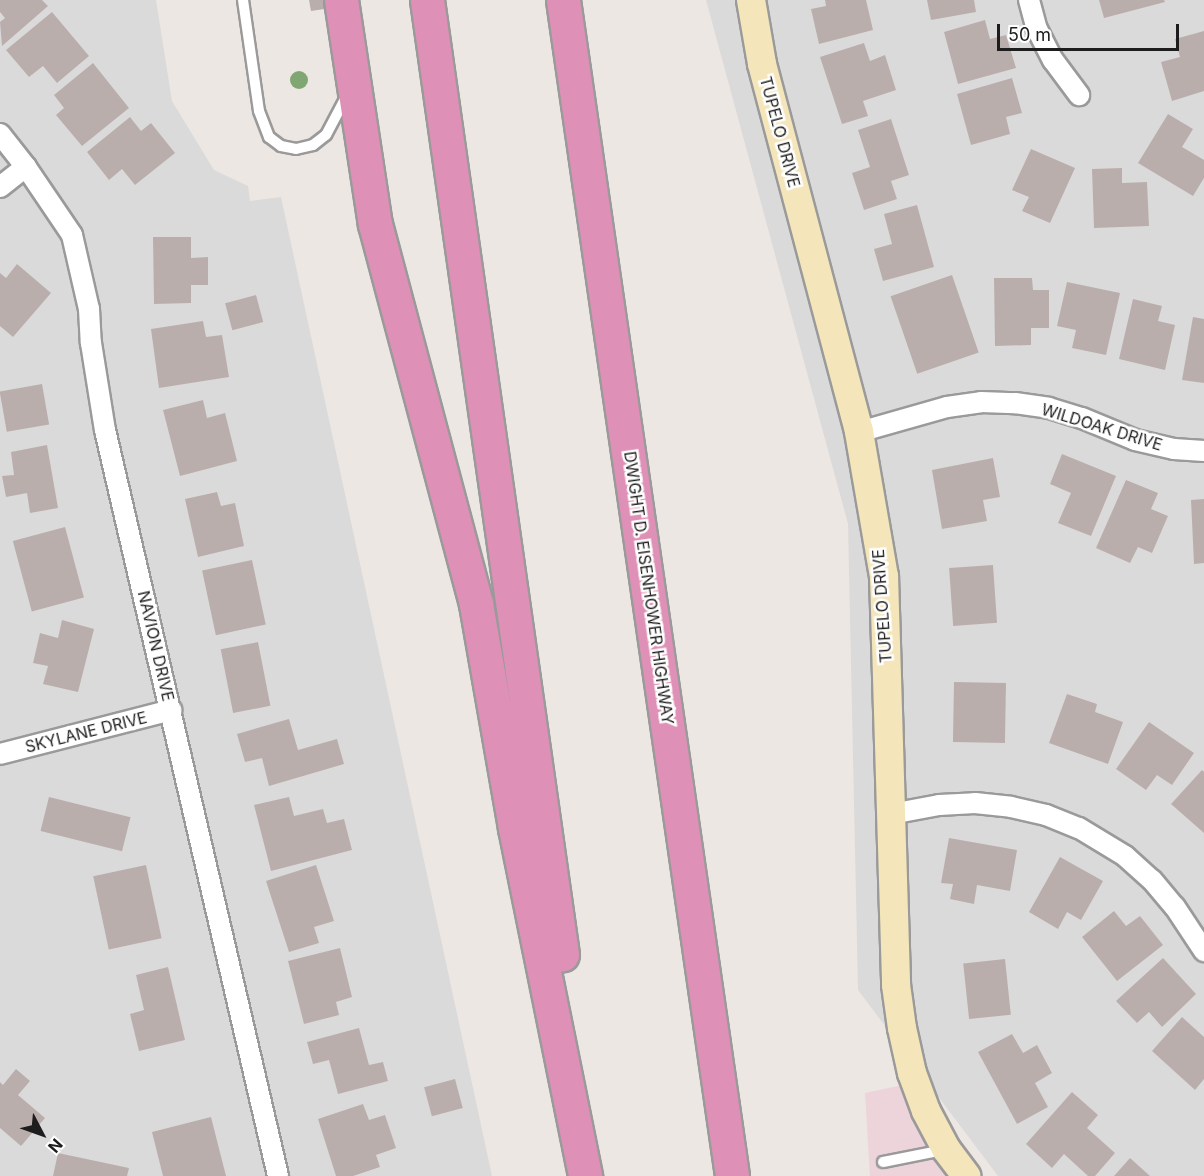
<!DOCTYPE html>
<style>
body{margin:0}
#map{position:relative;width:1204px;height:1176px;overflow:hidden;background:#ede7e3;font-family:Inter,sans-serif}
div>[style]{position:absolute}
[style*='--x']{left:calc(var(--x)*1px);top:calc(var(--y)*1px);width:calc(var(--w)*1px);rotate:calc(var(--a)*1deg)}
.residential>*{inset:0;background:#dbdada}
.commercial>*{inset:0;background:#edd3da}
.building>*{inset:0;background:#baaead;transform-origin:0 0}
.roads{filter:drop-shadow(2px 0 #9a9a9a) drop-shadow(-2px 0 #9a9a9a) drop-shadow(0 2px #9a9a9a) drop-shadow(0 -2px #9a9a9a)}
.lane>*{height:10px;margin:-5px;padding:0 5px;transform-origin:5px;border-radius:5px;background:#fff}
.street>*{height:20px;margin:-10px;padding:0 10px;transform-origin:10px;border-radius:10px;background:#fff}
.secondary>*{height:28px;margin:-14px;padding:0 14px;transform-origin:14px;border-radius:14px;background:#f4e6ba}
.highway>*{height:33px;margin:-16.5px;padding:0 16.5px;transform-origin:16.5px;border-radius:16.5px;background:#df90b6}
.trees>*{width:18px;height:18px;margin:-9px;border-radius:50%;background:#80a671}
span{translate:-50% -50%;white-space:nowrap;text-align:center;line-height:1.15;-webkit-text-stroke:5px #fff;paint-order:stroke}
.street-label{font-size:16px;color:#1d1d1d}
.north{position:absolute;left:12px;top:1104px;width:60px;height:60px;-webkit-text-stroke:4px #fff;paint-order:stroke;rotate:131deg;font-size:16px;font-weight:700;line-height:24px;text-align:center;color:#1d1d1d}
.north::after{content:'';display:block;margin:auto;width:21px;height:27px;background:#1d1d1d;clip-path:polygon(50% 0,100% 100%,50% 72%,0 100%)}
.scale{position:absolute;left:997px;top:24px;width:182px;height:27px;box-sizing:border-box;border:3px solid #1d1d1d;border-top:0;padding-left:8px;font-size:18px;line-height:21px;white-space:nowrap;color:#1d1d1d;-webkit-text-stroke:4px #fff;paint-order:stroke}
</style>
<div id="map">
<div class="residential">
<div style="clip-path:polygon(0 0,156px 0,172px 101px,214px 170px,248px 186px,250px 201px,281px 197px,492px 1176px,0 1176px)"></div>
<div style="clip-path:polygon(706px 0,1204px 0,1204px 1176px,998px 1176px,858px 990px,848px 524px)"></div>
</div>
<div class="commercial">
<div style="clip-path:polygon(903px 1085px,951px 1176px,870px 1176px,865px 1093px)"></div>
</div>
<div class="building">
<div style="clip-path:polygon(0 0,42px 0,48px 6px,2px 46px,0 22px,5px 18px,0 12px)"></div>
<div style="clip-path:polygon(309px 0,330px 0,331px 8px,311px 11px)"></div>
<div style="clip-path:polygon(825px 0,866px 0,873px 30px,819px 44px,811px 9px,826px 6px)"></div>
<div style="clip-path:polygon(927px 0,974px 0,976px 12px,931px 20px)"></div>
<div style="clip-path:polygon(1099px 0,1164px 0,1165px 2px,1104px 18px)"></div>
<div style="clip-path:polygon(52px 12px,89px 56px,57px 83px,43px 66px,29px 77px,6px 50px)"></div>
<div style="clip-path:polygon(985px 20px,990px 39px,1006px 35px,1016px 68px,958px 84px,944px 32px)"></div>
<div style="clip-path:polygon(1204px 31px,1204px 91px,1172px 101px,1161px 62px,1180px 57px,1175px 39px)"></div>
<div style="clip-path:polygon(864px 43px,870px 61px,885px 55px,896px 90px,863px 101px,868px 116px,842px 124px,820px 57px)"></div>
<div style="clip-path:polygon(93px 63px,129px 108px,82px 146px,56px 115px,64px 108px,54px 95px)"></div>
<div style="clip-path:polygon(1012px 78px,1022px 113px,1006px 117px,1010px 134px,971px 145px,957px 94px)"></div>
<div style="clip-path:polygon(1168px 114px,1193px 129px,1182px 147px,1204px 160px,1204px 178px,1193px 196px,1138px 163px)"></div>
<div style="clip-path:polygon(130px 117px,141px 131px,151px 123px,175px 153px,135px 185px,122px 169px,109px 180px,87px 152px)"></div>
<div style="clip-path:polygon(891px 119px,909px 175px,891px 181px,897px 199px,864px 210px,852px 173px,870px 167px,858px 130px)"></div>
<div style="clip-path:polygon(1031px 149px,1075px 168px,1050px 223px,1022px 211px,1029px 197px,1012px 190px)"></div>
<div style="clip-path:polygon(1122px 168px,1122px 183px,1147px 182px,1149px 226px,1094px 228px,1092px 169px)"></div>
<div style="clip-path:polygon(917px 205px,934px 267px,883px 281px,874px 249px,892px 244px,884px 214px)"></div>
<div style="clip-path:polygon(153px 237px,191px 237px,191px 258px,208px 257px,208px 285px,191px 285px,191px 303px,154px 304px)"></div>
<div style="clip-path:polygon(17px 264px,51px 293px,13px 337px,0 326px,0 273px,6px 278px)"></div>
<div style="left:952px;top:275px;width:82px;height:65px;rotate:71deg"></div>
<div style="clip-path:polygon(994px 278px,1032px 278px,1033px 290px,1049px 290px,1049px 328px,1031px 328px,1031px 345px,995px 346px)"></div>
<div style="clip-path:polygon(1067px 282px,1120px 293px,1106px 355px,1072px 348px,1076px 330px,1057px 326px)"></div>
<div style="left:256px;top:295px;width:28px;height:32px;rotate:75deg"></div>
<div style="clip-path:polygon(1133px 299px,1162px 306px,1158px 321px,1175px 325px,1165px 370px,1119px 359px)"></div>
<div style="clip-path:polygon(1193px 317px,1204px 319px,1204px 383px,1182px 380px)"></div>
<div style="clip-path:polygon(203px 321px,206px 337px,222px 335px,229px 377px,159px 388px,151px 329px)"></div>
<div style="left:42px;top:384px;width:41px;height:43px;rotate:80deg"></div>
<div style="clip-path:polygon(203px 400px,207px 418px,225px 413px,237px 461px,180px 476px,163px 410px)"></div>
<div style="clip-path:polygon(47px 445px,58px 508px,30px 513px,27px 493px,6px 497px,2px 476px,14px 475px,11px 452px)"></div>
<div style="clip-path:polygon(1062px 454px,1116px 476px,1091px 536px,1058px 523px,1071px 493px,1050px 484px)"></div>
<div style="clip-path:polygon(993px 458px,1000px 497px,983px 500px,987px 521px,942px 529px,932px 470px)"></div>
<div style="clip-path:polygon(1126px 480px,1158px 493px,1151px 509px,1168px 516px,1152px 553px,1138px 547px,1130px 563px,1096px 548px)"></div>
<div style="clip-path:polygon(217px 492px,221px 506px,235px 503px,244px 546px,198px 557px,185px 499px)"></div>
<div style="clip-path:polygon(1204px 499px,1204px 563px,1194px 564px,1191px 500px)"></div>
<div style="left:65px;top:527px;width:73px;height:54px;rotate:75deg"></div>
<div style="left:252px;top:560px;width:66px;height:51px;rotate:78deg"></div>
<div style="left:993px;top:565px;width:58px;height:44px;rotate:86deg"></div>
<div style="clip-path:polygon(62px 620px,94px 629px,78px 692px,43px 684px,48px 666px,33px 663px,40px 633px,58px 638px)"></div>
<div style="left:258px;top:642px;width:65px;height:38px;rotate:79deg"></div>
<div style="left:954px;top:682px;width:52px;height:60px;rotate:1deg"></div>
<div style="clip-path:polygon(1067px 694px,1097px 704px,1095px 712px,1123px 722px,1108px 764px,1049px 743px)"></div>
<div style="clip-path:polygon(289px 719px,298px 750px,337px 739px,344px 764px,269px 786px,262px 758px,245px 762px,237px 734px)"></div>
<div style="clip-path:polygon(1149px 722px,1194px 753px,1172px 785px,1157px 775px,1146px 790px,1116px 769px)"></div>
<div style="clip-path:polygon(1202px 770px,1204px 772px,1204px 833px,1171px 804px)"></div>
<div style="left:49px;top:797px;width:84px;height:35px;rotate:14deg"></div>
<div style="clip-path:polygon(289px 797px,294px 816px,323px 809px,327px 823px,344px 819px,352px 850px,271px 871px,254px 805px)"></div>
<div style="clip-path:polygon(949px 838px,1017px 850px,1010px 891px,977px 885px,974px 904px,950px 899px,953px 884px,941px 883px)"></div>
<div style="clip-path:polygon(1060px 857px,1103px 881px,1081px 920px,1067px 912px,1058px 929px,1029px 912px)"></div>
<div style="left:146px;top:865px;width:75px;height:54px;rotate:78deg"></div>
<div style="clip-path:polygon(316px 865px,334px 921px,314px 927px,319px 943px,289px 952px,266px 881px)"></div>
<div style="clip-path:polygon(1114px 911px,1126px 926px,1140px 916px,1163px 945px,1117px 981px,1082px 937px)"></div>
<div style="clip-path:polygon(340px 948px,352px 997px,336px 1002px,339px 1015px,304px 1024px,288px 961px)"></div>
<div style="clip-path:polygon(1163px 958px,1196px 994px,1162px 1027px,1149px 1012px,1137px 1023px,1116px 1001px)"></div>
<div style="left:1005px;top:959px;width:56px;height:42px;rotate:84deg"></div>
<div style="clip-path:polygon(168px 967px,185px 1040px,139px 1051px,130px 1014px,144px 1010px,136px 975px)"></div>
<div style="clip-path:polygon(1182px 1017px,1204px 1037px,1204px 1079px,1195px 1090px,1152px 1051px)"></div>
<div style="clip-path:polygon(359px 1028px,369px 1065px,383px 1062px,388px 1081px,338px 1094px,329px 1060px,313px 1064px,307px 1042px)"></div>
<div style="clip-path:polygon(1012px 1034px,1023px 1053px,1037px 1045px,1052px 1073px,1035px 1083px,1048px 1107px,1017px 1124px,978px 1052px)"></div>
<div style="clip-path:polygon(16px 1069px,30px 1081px,18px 1095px,45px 1118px,21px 1146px,0 1128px,0 1082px,3px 1085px)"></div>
<div style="left:455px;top:1079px;width:30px;height:32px;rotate:75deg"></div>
<div style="clip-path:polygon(1072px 1092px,1098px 1115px,1087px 1128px,1115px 1153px,1095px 1176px,1088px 1176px,1064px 1154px,1052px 1168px,1026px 1144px)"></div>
<div style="clip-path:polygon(363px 1104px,369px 1120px,385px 1115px,396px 1148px,376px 1155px,380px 1167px,353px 1176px,336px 1176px,318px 1119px)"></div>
<div style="clip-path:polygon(211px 1117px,226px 1176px,163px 1176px,152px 1132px)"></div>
<div style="clip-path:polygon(58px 1153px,129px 1168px,127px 1176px,53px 1176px)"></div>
<div style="clip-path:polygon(1130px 1158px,1150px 1176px,1114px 1176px)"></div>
</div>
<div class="roads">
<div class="lane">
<div style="--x:243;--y:0;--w:112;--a:81.8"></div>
<div style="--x:259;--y:111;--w:28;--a:69"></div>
<div style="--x:269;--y:137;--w:15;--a:37"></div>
<div style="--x:281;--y:146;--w:15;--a:11"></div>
<div style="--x:296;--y:149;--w:17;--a:-13"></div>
<div style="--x:313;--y:145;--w:16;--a:-38"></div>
<div style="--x:326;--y:135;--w:41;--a:-62.2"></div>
<div style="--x:883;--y:1162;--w:61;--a:-11.3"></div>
</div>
<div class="street">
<div style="--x:1029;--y:0;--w:30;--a:75"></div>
<div style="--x:1037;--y:29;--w:35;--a:63"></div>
<div style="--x:1053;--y:60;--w:44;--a:53.4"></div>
<div style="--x:0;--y:134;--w:42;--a:51.8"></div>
<div style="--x:26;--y:167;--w:82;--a:55.9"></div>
<div style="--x:72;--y:235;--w:76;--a:77.1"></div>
<div style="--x:89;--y:309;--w:34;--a:87"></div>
<div style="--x:91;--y:343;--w:88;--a:80.9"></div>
<div style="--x:105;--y:430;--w:766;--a:76.94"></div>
<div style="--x:0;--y:187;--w:33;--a:-38"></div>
<div style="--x:859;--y:432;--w:91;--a:-15.9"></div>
<div style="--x:947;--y:407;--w:34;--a:-8"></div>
<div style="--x:981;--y:402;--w:34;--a:2"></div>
<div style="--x:1015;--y:403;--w:34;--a:8"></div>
<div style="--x:1049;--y:408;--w:34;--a:17"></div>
<div style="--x:1082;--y:418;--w:57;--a:22.5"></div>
<div style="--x:1135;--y:440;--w:40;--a:13"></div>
<div style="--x:1174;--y:449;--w:30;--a:4"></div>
<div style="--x:0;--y:754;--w:177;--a:-14.4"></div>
<div style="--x:891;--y:814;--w:49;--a:-10.6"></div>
<div style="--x:939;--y:805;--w:36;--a:-3"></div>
<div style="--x:975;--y:803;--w:36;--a:6"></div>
<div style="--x:1011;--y:807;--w:36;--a:13"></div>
<div style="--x:1046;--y:815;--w:35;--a:22"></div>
<div style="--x:1079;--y:828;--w:54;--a:31.3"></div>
<div style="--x:1125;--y:856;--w:36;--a:42"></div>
<div style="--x:1152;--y:880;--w:35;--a:50"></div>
<div style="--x:1175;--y:907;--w:53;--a:56.6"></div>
</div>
<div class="secondary">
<div style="--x:751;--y:0;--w:65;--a:80.2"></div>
<div style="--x:762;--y:64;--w:381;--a:75.2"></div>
<div style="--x:859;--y:432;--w:146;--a:80.2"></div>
<div style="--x:884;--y:576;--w:409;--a:88.3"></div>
<div style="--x:896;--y:985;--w:43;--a:82.1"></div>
<div style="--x:902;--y:1028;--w:46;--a:77.5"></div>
<div style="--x:912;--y:1073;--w:40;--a:69.8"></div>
<div style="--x:926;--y:1111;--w:43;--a:62.2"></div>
<div style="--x:946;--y:1149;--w:34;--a:53"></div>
</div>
<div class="highway">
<div style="--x:341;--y:0;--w:227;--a:81.4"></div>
<div style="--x:375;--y:224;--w:393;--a:75.1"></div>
<div style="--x:476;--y:604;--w:227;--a:80.1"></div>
<div style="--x:515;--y:828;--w:355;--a:78.6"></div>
<div style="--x:427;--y:0;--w:964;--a:81.95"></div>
<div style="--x:563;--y:0;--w:1188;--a:81.82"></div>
</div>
</div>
<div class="trees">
<div style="left:299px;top:80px"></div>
</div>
<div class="street-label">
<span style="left:780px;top:132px;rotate:75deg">TUPELO DRIVE</span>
<span style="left:1102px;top:427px;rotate:17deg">WILDOAK DRIVE</span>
<span style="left:649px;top:588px;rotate:82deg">DWIGHT D. EISENHOWER HIGHWAY</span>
<span style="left:882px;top:606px;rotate:-94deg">TUPELO DRIVE</span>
<span style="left:156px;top:646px;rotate:77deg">NAVION DRIVE</span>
<span style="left:86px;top:732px;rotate:-14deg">SKYLANE DRIVE</span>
</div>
<div class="north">N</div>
<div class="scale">50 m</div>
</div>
